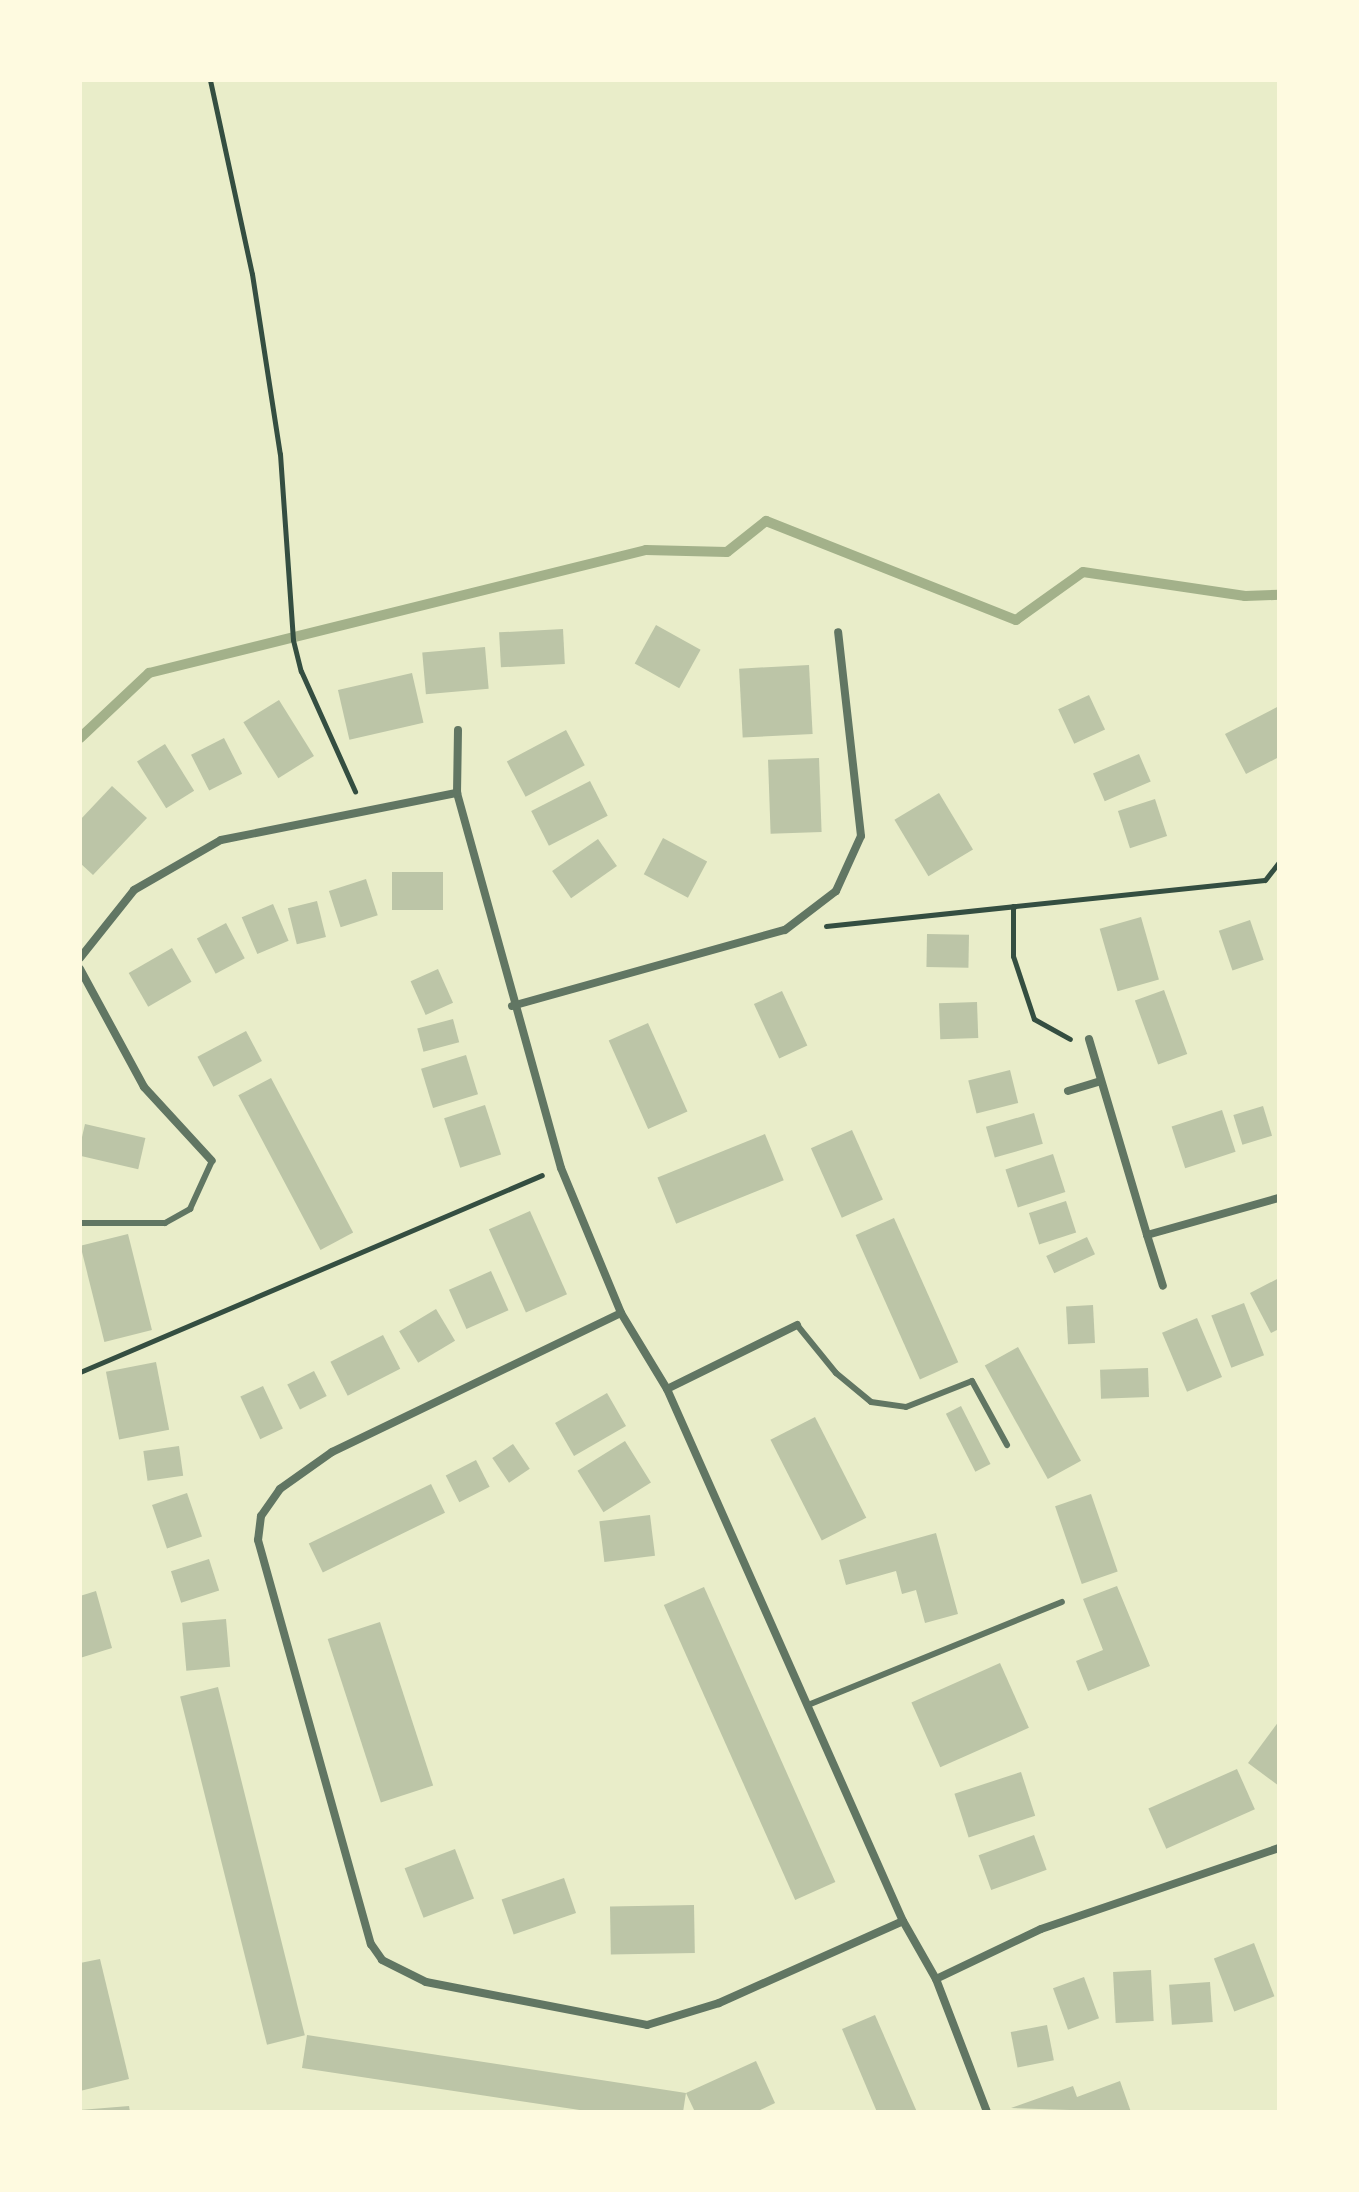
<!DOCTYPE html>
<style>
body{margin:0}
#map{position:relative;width:1359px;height:2192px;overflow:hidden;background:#e9edc9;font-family:Figtree,sans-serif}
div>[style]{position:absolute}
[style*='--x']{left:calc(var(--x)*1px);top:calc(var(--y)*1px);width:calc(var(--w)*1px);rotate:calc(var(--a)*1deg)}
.stream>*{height:10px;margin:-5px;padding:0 5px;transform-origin:5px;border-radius:5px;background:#a3b18a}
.building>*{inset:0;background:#bcc5a7;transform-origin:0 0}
.path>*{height:5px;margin:-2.5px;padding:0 2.5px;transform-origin:2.5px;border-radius:2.5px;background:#344e41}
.service>*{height:6px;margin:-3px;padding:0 3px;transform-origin:3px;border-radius:3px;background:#617663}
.minor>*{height:8px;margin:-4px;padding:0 4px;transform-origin:4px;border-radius:4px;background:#617663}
span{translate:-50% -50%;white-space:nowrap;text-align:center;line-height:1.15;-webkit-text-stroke:8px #fefae0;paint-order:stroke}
.frame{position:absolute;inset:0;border:82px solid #fefae0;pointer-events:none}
</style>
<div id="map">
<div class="stream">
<div style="--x:80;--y:738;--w:95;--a:-43.3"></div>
<div style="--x:149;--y:673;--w:512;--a:-13.9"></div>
<div style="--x:646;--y:550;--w:81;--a:1.4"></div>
<div style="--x:727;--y:552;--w:50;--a:-38.5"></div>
<div style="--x:766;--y:521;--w:269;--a:21.6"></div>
<div style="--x:1016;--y:620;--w:82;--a:-35.6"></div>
<div style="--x:1083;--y:572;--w:164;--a:8.4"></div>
<div style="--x:1245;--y:596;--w:34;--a:-2"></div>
</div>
<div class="building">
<div style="left:656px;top:625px;width:51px;height:44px;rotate:29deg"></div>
<div style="left:563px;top:629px;width:35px;height:64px;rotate:87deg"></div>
<div style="left:485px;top:647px;width:42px;height:63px;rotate:85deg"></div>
<div style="left:809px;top:665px;width:69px;height:70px;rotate:87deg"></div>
<div style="left:412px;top:673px;width:51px;height:76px;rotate:77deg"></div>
<div style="left:1089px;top:695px;width:38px;height:34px;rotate:65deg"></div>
<div style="left:279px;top:700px;width:66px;height:42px;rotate:58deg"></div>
<div style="clip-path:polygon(1279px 706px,1279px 757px,1246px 774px,1225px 734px)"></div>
<div style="left:566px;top:730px;width:40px;height:67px;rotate:62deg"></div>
<div style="left:224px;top:738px;width:40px;height:37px;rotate:63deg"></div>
<div style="left:165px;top:744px;width:55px;height:33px;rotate:58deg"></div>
<div style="left:1139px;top:754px;width:30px;height:50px;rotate:67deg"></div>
<div style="left:819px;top:758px;width:74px;height:51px;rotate:88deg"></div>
<div style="left:590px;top:781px;width:39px;height:66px;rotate:63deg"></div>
<div style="clip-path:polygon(112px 786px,147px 818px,93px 875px,80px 863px,80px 820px)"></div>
<div style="left:939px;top:793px;width:66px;height:52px;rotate:59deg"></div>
<div style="left:1155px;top:799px;width:39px;height:39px;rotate:72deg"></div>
<div style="left:663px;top:838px;width:50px;height:41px;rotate:28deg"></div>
<div style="left:598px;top:839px;width:33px;height:56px;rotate:55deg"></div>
<div style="left:392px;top:872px;width:51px;height:38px"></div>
<div style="left:366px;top:879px;width:38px;height:39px;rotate:72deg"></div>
<div style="left:317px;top:901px;width:37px;height:30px;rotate:76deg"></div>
<div style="left:273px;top:904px;width:40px;height:34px;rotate:67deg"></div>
<div style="left:1141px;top:917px;width:65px;height:43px;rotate:74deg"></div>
<div style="left:1250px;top:920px;width:42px;height:33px;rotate:71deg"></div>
<div style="left:226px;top:923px;width:40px;height:33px;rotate:62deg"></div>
<div style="left:927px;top:934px;width:42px;height:33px;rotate:1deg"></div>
<div style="left:172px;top:948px;width:39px;height:50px;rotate:60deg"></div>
<div style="left:438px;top:969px;width:37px;height:30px;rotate:66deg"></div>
<div style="left:1164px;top:990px;width:68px;height:31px;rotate:70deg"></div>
<div style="left:782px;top:991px;width:60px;height:31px;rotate:65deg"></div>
<div style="left:977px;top:1002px;width:36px;height:38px;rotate:88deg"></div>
<div style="left:453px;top:1019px;width:24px;height:37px;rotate:75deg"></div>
<div style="left:648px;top:1023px;width:97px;height:43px;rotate:66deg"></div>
<div style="left:246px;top:1031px;width:34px;height:55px;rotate:62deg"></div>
<div style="left:466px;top:1055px;width:41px;height:47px;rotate:73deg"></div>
<div style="left:1010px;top:1070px;width:34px;height:43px;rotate:76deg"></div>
<div style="left:271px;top:1078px;width:175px;height:37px;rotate:62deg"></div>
<div style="left:485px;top:1105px;width:52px;height:43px;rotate:72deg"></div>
<div style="left:1263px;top:1106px;width:31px;height:31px;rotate:73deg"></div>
<div style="left:1222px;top:1110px;width:44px;height:53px;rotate:72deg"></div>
<div style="left:1034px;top:1113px;width:32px;height:50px;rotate:74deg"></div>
<div style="left:85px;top:1124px;width:62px;height:32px;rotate:13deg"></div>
<div style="left:852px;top:1130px;width:76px;height:45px;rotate:66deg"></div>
<div style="left:765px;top:1134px;width:50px;height:116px;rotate:68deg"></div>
<div style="left:1053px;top:1154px;width:40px;height:50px;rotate:72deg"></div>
<div style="left:1066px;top:1201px;width:33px;height:39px;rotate:72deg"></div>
<div style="left:530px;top:1211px;width:91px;height:45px;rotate:66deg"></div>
<div style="left:894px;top:1218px;width:158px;height:42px;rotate:66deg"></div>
<div style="left:128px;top:1234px;width:99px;height:49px;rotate:76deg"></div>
<div style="left:1087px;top:1237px;width:19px;height:45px;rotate:65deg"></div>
<div style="left:491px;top:1271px;width:43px;height:46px;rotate:66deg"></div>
<div style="clip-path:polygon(1279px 1278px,1279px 1329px,1271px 1333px,1250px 1293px)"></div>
<div style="left:1244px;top:1303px;width:56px;height:35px;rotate:69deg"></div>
<div style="left:1093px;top:1305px;width:38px;height:27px;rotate:87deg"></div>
<div style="left:436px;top:1309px;width:37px;height:43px;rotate:59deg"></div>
<div style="left:1197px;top:1318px;width:64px;height:38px;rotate:67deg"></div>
<div style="left:383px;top:1335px;width:38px;height:59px;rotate:63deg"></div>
<div style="left:1018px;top:1347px;width:130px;height:38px;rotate:61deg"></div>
<div style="left:156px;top:1362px;width:69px;height:51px;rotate:79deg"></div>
<div style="left:1148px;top:1368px;width:29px;height:48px;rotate:88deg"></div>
<div style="left:314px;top:1371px;width:28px;height:30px;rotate:63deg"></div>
<div style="left:263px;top:1386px;width:47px;height:25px;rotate:65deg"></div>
<div style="left:607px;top:1393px;width:38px;height:60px;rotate:60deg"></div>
<div style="left:961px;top:1406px;width:65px;height:17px;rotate:63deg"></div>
<div style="left:815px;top:1417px;width:113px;height:50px;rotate:63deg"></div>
<div style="left:625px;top:1441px;width:49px;height:56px;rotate:58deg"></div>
<div style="left:513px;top:1444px;width:30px;height:25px;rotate:56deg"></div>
<div style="left:179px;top:1446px;width:30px;height:36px;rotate:82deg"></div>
<div style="left:476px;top:1460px;width:30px;height:34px;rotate:63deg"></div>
<div style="left:431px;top:1484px;width:32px;height:136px;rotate:64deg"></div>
<div style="left:187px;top:1493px;width:46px;height:37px;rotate:71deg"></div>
<div style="left:1091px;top:1494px;width:82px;height:38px;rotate:71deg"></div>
<div style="left:650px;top:1515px;width:41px;height:51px;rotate:83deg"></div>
<div style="clip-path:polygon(936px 1533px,958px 1614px,925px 1623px,916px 1590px,902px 1594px,896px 1571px,846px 1585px,839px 1560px)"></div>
<div style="left:209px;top:1559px;width:33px;height:40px;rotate:72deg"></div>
<div style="clip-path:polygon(1117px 1586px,1150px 1666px,1088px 1691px,1076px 1661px,1103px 1650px,1083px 1599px)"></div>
<div style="left:704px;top:1587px;width:323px;height:44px;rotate:66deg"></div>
<div style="clip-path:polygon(96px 1591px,112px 1648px,80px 1658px,80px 1596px)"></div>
<div style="left:226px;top:1619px;width:48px;height:44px;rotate:85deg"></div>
<div style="left:380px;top:1622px;width:172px;height:55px;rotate:72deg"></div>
<div style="left:1000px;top:1663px;width:71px;height:97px;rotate:66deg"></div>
<div style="left:218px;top:1687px;width:359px;height:39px;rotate:76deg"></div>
<div style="clip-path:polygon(1279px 1721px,1279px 1786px,1248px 1763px)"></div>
<div style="left:1237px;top:1769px;width:44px;height:97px;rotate:66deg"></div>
<div style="left:1021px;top:1772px;width:46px;height:70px;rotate:72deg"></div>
<div style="left:1034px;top:1835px;width:37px;height:59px;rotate:70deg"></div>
<div style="left:455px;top:1849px;width:53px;height:54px;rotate:69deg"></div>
<div style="left:564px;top:1878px;width:37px;height:66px;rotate:71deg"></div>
<div style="left:694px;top:1905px;width:48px;height:84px;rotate:89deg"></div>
<div style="left:1254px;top:1943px;width:57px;height:43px;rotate:69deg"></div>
<div style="clip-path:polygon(100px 1959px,129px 2079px,80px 2091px,80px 1963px)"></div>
<div style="left:1151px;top:1970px;width:51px;height:38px;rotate:87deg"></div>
<div style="left:1084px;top:1977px;width:44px;height:33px;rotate:70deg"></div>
<div style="left:1210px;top:1982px;width:40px;height:41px;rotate:86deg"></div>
<div style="clip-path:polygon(875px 2015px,917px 2112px,877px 2112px,842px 2029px)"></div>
<div style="left:1047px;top:2025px;width:36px;height:37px;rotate:79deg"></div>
<div style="clip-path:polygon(307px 2035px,686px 2093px,683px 2112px,593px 2112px,302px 2068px)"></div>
<div style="clip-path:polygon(756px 2061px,775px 2103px,756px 2112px,695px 2112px,686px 2093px)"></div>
<div style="clip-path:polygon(1120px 2081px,1131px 2112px,1011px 2108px,1073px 2086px,1077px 2097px)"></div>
<div style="clip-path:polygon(129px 2106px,130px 2112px,80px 2112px,80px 2110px)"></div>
</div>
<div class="path">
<div style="--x:210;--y:80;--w:198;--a:77.8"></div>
<div style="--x:252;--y:274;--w:182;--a:81.2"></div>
<div style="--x:280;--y:454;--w:186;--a:86"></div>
<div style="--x:293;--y:640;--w:32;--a:76"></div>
<div style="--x:301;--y:671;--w:132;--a:65.8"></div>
<div style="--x:1013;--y:906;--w:50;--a:90"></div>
<div style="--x:1013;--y:956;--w:66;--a:71.6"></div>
<div style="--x:1034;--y:1019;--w:41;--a:29.1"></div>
<div style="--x:826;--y:926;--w:441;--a:-6"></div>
<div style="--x:1265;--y:880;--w:23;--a:-52"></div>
<div style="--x:80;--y:1372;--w:502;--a:-23.09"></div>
</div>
<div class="service">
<div style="--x:80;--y:1223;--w:85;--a:0"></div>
<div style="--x:165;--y:1223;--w:29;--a:-29"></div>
<div style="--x:190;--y:1209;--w:53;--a:-65.4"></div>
<div style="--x:797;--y:1325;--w:62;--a:50.9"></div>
<div style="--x:836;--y:1373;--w:45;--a:39.6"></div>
<div style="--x:871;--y:1402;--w:35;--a:8"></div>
<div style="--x:906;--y:1407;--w:71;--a:-21.5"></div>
<div style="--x:972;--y:1381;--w:73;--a:61.3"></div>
<div style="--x:808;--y:1705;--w:274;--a:-22.1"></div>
</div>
<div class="minor">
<div style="--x:458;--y:730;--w:63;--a:90.9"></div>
<div style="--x:457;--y:793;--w:389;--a:74.5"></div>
<div style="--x:561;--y:1168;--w:157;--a:67.5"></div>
<div style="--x:621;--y:1313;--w:89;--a:58.8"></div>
<div style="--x:667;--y:1389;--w:582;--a:66.08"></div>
<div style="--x:903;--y:1921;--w:67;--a:60.4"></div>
<div style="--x:936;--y:1979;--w:142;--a:69"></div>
<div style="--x:80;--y:958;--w:87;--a:-51.5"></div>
<div style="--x:134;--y:890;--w:100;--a:-29.9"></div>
<div style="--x:221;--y:840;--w:241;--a:-11.3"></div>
<div style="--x:80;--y:969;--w:134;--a:61.5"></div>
<div style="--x:144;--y:1087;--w:100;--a:47.4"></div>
<div style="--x:512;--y:1006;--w:283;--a:-15.6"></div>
<div style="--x:785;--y:930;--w:64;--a:-37.4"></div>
<div style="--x:836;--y:891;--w:60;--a:-65.6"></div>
<div style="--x:861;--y:836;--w:205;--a:-96.4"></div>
<div style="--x:1089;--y:1039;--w:204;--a:73.5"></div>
<div style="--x:1147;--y:1235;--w:137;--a:-15.7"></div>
<div style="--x:1068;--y:1091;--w:34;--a:-17"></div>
<div style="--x:1147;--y:1235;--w:53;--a:72.6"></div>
<div style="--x:621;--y:1313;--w:321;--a:154.3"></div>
<div style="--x:332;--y:1452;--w:64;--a:144.6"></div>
<div style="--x:280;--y:1489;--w:33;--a:125"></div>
<div style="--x:261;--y:1516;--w:24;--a:97"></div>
<div style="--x:258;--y:1540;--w:420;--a:74.4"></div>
<div style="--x:371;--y:1944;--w:19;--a:55"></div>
<div style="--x:382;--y:1960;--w:49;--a:26.6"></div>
<div style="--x:426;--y:1982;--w:225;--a:11"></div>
<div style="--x:647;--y:2025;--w:75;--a:-17"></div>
<div style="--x:719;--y:2003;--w:201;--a:-24"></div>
<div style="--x:667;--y:1389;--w:145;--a:-26.2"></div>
<div style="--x:936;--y:1979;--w:116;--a:-25.5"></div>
<div style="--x:1041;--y:1929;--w:251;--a:-18.8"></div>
</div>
<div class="frame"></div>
</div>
